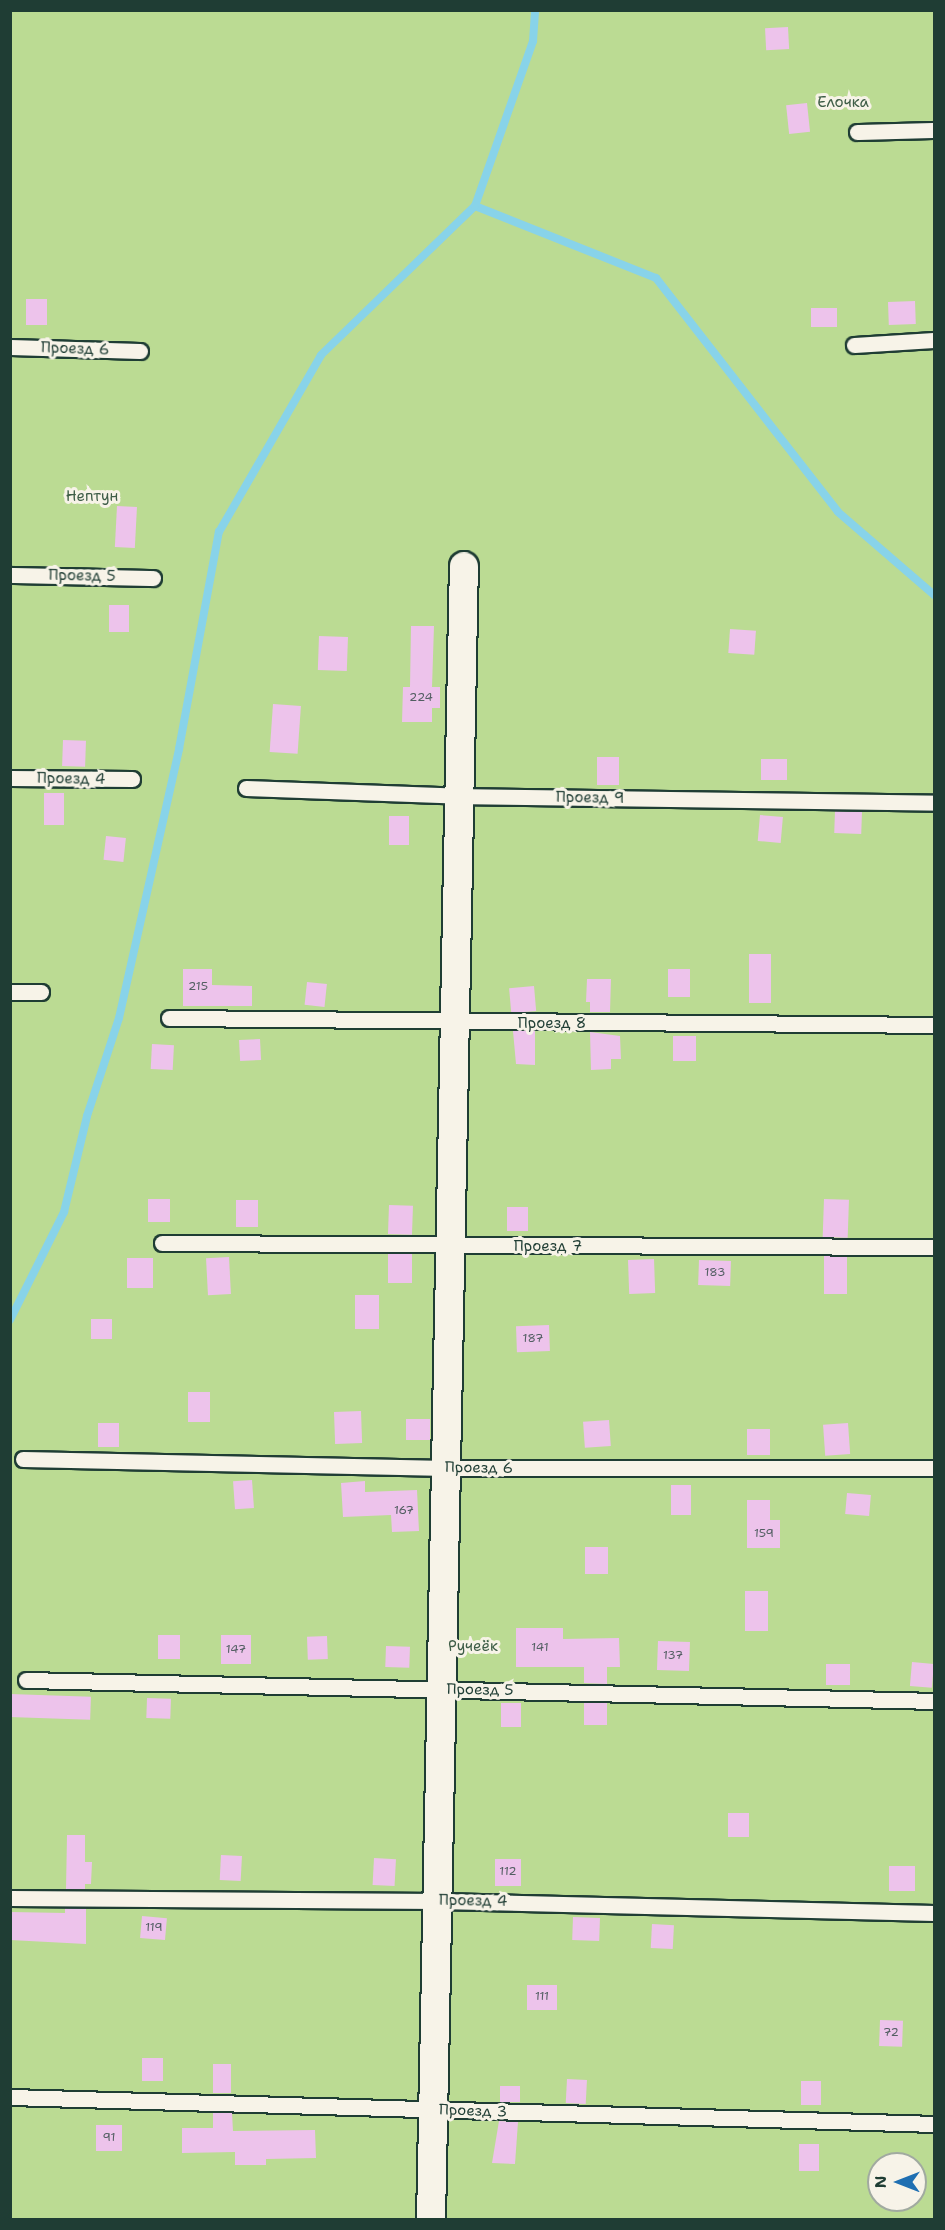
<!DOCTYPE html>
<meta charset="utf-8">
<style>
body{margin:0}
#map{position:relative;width:945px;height:2230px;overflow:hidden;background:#f7f3e8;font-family:"Shantell Sans",sans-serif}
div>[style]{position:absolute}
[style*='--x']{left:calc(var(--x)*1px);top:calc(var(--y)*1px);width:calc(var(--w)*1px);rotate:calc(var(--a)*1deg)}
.green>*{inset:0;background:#bbdb93}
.stream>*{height:8px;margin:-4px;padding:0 4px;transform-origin:4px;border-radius:4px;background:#88d3e9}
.building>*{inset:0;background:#edc3eb;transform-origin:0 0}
.roads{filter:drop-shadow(2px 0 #1f3d34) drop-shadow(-2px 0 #1f3d34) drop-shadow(0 2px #1f3d34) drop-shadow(0 -2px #1f3d34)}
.lane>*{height:15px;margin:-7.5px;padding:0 7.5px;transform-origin:7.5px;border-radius:7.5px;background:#f7f3e8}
.street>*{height:28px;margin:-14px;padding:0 14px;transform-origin:14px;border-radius:14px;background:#f7f3e8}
span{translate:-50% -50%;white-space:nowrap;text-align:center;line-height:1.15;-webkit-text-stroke:6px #f7f3e8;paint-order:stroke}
.number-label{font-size:12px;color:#525e62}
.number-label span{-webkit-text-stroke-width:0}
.park-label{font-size:15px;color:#3e5d47}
.street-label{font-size:15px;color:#1f3d34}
.frame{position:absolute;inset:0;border:12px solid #1f3d34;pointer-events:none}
.north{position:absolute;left:867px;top:2152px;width:60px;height:60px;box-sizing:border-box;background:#f7f3e8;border:2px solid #a1aaa0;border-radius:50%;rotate:270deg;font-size:16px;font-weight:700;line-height:24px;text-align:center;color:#1f3d34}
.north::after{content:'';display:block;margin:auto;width:21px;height:27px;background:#1f6fb2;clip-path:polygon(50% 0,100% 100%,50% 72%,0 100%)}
</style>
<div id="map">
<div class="green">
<div style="clip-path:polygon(evenodd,11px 11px,934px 11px,934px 2219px,11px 2220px,11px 11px,879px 2164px,915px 2164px,915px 2200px,879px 2200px,879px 2164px)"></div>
</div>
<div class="stream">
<div style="--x:475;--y:206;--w:195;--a:21.7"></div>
<div style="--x:656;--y:278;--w:296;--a:52.1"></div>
<div style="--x:838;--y:512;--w:127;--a:40.8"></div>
<div style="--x:10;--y:1320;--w:121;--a:-63.4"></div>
<div style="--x:64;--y:1212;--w:99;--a:-76.5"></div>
<div style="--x:87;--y:1116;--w:103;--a:-71.9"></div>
<div style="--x:119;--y:1018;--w:276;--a:-77.4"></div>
<div style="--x:179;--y:749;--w:221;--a:-79.6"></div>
<div style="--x:219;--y:532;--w:204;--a:-60"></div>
<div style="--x:321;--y:355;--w:214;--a:-44.1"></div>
<div style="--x:475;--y:206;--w:175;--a:-70.6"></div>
<div style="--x:533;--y:41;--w:31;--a:-86"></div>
</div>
<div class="building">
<div style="left:788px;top:27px;width:22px;height:23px;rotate:87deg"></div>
<div style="left:807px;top:103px;width:29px;height:21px;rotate:84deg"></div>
<div style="left:26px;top:299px;width:21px;height:26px"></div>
<div style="left:915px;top:301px;width:23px;height:27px;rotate:88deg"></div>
<div style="left:811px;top:308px;width:26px;height:19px"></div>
<div style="left:117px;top:506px;width:20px;height:41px;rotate:3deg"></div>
<div style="left:109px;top:605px;width:20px;height:27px"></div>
<div style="clip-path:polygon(411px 626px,434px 626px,432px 687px,440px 687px,440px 708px,432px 708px,432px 722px,402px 722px,403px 687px,410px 687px)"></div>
<div style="left:730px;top:629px;width:26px;height:24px;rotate:4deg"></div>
<div style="left:319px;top:636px;width:29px;height:34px;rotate:2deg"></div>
<div style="left:273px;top:704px;width:28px;height:48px;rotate:4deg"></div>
<div style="left:63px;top:740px;width:23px;height:26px;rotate:2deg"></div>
<div style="left:597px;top:757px;width:22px;height:28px"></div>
<div style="left:787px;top:759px;width:21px;height:26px;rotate:90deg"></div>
<div style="left:44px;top:793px;width:20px;height:32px"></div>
<div style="left:835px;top:811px;width:27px;height:22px;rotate:2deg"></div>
<div style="left:760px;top:815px;width:23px;height:26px;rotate:5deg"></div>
<div style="left:389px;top:816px;width:20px;height:29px"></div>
<div style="left:106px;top:836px;width:20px;height:24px;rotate:6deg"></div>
<div style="left:749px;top:954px;width:22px;height:49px"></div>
<div style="clip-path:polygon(183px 969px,212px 969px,212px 985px,252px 986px,252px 1006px,183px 1006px)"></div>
<div style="left:690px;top:969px;width:28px;height:22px;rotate:90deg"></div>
<div style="clip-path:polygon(587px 979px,611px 979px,610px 1012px,590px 1012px,590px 1002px,586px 1002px)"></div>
<div style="left:307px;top:982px;width:20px;height:23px;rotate:6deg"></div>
<div style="left:534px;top:986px;width:25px;height:25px;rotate:85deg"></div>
<div style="clip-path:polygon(513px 1031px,535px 1031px,535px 1065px,516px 1064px)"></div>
<div style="clip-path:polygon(590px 1032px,620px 1036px,621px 1059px,611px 1059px,611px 1069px,591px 1070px)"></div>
<div style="left:696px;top:1036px;width:25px;height:23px;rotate:90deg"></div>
<div style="left:260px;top:1039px;width:21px;height:21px;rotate:87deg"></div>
<div style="left:152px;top:1044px;width:22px;height:25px;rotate:3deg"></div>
<div style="left:148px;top:1199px;width:22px;height:23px"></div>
<div style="left:824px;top:1199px;width:25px;height:38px;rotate:2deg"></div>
<div style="left:236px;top:1200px;width:22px;height:27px"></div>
<div style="left:389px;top:1205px;width:24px;height:29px;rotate:2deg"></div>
<div style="left:507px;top:1207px;width:21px;height:24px"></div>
<div style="left:388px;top:1254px;width:24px;height:29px"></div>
<div style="left:824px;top:1256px;width:23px;height:38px"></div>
<div style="left:229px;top:1257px;width:37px;height:23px;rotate:87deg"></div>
<div style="left:153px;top:1258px;width:30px;height:26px;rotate:90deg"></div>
<div style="left:654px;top:1259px;width:34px;height:26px;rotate:88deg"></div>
<div style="left:699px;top:1260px;width:32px;height:25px;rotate:2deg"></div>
<div style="left:355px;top:1295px;width:24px;height:34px"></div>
<div style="left:91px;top:1319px;width:21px;height:20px"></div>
<div style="left:549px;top:1325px;width:26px;height:33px;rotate:88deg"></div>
<div style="left:188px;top:1392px;width:22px;height:30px"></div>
<div style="left:361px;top:1411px;width:32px;height:27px;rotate:88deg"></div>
<div style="left:430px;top:1419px;width:21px;height:24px;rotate:90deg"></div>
<div style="left:609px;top:1420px;width:26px;height:26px;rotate:86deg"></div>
<div style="left:98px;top:1423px;width:21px;height:24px"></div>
<div style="left:848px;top:1423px;width:31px;height:25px;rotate:86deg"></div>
<div style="left:747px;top:1429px;width:23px;height:26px"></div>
<div style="left:252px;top:1480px;width:28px;height:19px;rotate:86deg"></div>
<div style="clip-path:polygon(365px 1481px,365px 1492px,417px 1490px,419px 1531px,392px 1532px,391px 1515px,343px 1517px,341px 1483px)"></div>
<div style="left:671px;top:1485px;width:20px;height:30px"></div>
<div style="left:847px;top:1493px;width:24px;height:21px;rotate:5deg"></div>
<div style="clip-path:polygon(747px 1500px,770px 1500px,770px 1520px,780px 1520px,780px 1548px,747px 1548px)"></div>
<div style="left:585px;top:1547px;width:23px;height:27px"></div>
<div style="left:745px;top:1591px;width:23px;height:40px"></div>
<div style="clip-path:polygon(516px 1628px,563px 1628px,563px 1639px,619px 1638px,620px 1667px,607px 1667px,607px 1684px,584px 1683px,584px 1667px,516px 1667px)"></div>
<div style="left:158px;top:1635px;width:22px;height:24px"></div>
<div style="left:221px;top:1635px;width:30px;height:29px"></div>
<div style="left:327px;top:1636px;width:23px;height:20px;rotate:88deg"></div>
<div style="left:658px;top:1641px;width:32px;height:29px;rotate:2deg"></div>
<div style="left:386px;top:1646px;width:24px;height:21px;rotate:2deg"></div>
<div style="left:912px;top:1662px;width:22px;height:24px;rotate:5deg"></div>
<div style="left:826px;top:1664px;width:24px;height:21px"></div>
<div style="left:10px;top:1694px;width:81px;height:23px;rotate:2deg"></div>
<div style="left:147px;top:1698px;width:24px;height:20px;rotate:2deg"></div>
<div style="left:501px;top:1703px;width:20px;height:24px"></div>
<div style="left:584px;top:1703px;width:23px;height:22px"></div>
<div style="left:728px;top:1813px;width:21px;height:24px"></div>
<div style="clip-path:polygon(67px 1835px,85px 1835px,85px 1862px,92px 1862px,91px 1884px,85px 1884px,85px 1889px,66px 1889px)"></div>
<div style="left:221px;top:1855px;width:21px;height:25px;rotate:3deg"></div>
<div style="left:374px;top:1858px;width:22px;height:27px;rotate:3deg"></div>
<div style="left:495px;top:1859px;width:26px;height:27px"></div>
<div style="left:889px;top:1866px;width:26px;height:25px"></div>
<div style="clip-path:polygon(65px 1908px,86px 1908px,86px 1944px,10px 1940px,10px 1912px,65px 1913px)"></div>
<div style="left:142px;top:1916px;width:25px;height:22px;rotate:5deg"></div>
<div style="left:573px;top:1917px;width:27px;height:23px;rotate:2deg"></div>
<div style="left:652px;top:1924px;width:22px;height:24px;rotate:3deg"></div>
<div style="left:527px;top:1985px;width:30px;height:25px"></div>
<div style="left:880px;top:2020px;width:23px;height:26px;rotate:2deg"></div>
<div style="left:142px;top:2058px;width:21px;height:23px"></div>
<div style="left:213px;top:2064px;width:18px;height:29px"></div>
<div style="left:567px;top:2079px;width:20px;height:24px;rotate:3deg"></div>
<div style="left:801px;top:2081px;width:20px;height:24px"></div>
<div style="left:500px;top:2086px;width:20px;height:16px"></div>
<div style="clip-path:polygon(213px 2113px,232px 2113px,233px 2131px,315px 2130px,316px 2158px,266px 2159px,266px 2165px,235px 2165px,235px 2152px,182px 2153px,182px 2128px,213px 2128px)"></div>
<div style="clip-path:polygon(499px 2121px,518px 2122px,515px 2164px,492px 2163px)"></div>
<div style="left:96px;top:2125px;width:26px;height:26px"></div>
<div style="left:799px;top:2144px;width:20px;height:27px"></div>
</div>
<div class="roads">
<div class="lane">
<div style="--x:857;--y:132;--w:77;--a:-1.5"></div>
<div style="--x:854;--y:345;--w:80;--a:-3.6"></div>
<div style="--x:10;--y:347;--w:130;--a:1.8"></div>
<div style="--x:10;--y:575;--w:143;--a:1.2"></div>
<div style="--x:10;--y:778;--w:122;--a:0.5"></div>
<div style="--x:246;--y:788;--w:214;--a:2.1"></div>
<div style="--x:460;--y:796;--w:474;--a:0.8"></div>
<div style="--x:10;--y:992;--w:31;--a:0"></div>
<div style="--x:169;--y:1018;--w:765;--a:0.52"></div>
<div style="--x:162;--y:1243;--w:772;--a:0.3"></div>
<div style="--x:23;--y:1459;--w:424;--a:1.2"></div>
<div style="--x:447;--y:1468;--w:487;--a:0"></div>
<div style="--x:26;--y:1680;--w:908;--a:1.32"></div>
<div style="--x:10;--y:1898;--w:428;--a:0.4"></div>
<div style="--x:438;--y:1901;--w:496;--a:1.4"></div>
<div style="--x:10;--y:2097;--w:924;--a:1.67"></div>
</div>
<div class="street">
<div style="--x:431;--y:2220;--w:1654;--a:-88.86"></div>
</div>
</div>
<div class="number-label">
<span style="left:421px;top:698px">224</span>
<span style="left:198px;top:987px">215</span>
<span style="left:715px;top:1273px">183</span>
<span style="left:533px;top:1339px">187</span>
<span style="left:404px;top:1511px">167</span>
<span style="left:764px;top:1534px">159</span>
<span style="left:540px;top:1648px">141</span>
<span style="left:236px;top:1650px">147</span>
<span style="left:673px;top:1656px">137</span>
<span style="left:508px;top:1872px">112</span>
<span style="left:154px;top:1928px">119</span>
<span style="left:542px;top:1997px">111</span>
<span style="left:891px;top:2033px">72</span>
<span style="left:109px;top:2138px">91</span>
</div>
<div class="park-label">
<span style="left:843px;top:103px">Елочка</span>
<span style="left:92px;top:497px">Нептун</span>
<span style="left:473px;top:1647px">Ручеёк</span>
</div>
<div class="street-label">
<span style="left:75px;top:349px;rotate:2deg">Проезд 6</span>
<span style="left:82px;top:576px;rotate:1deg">Проезд 5</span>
<span style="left:71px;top:779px;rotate:1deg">Проезд 4</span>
<span style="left:590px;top:798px;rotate:1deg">Проезд 9</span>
<span style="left:552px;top:1024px">Проезд 8</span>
<span style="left:548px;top:1247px">Проезд 7</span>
<span style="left:479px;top:1468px;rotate:1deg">Проезд 6</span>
<span style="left:480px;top:1690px;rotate:1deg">Проезд 5</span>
<span style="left:473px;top:1901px;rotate:1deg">Проезд 4</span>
<span style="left:473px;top:2111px;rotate:2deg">Проезд 3</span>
</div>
<div class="frame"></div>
<div class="north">N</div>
</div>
